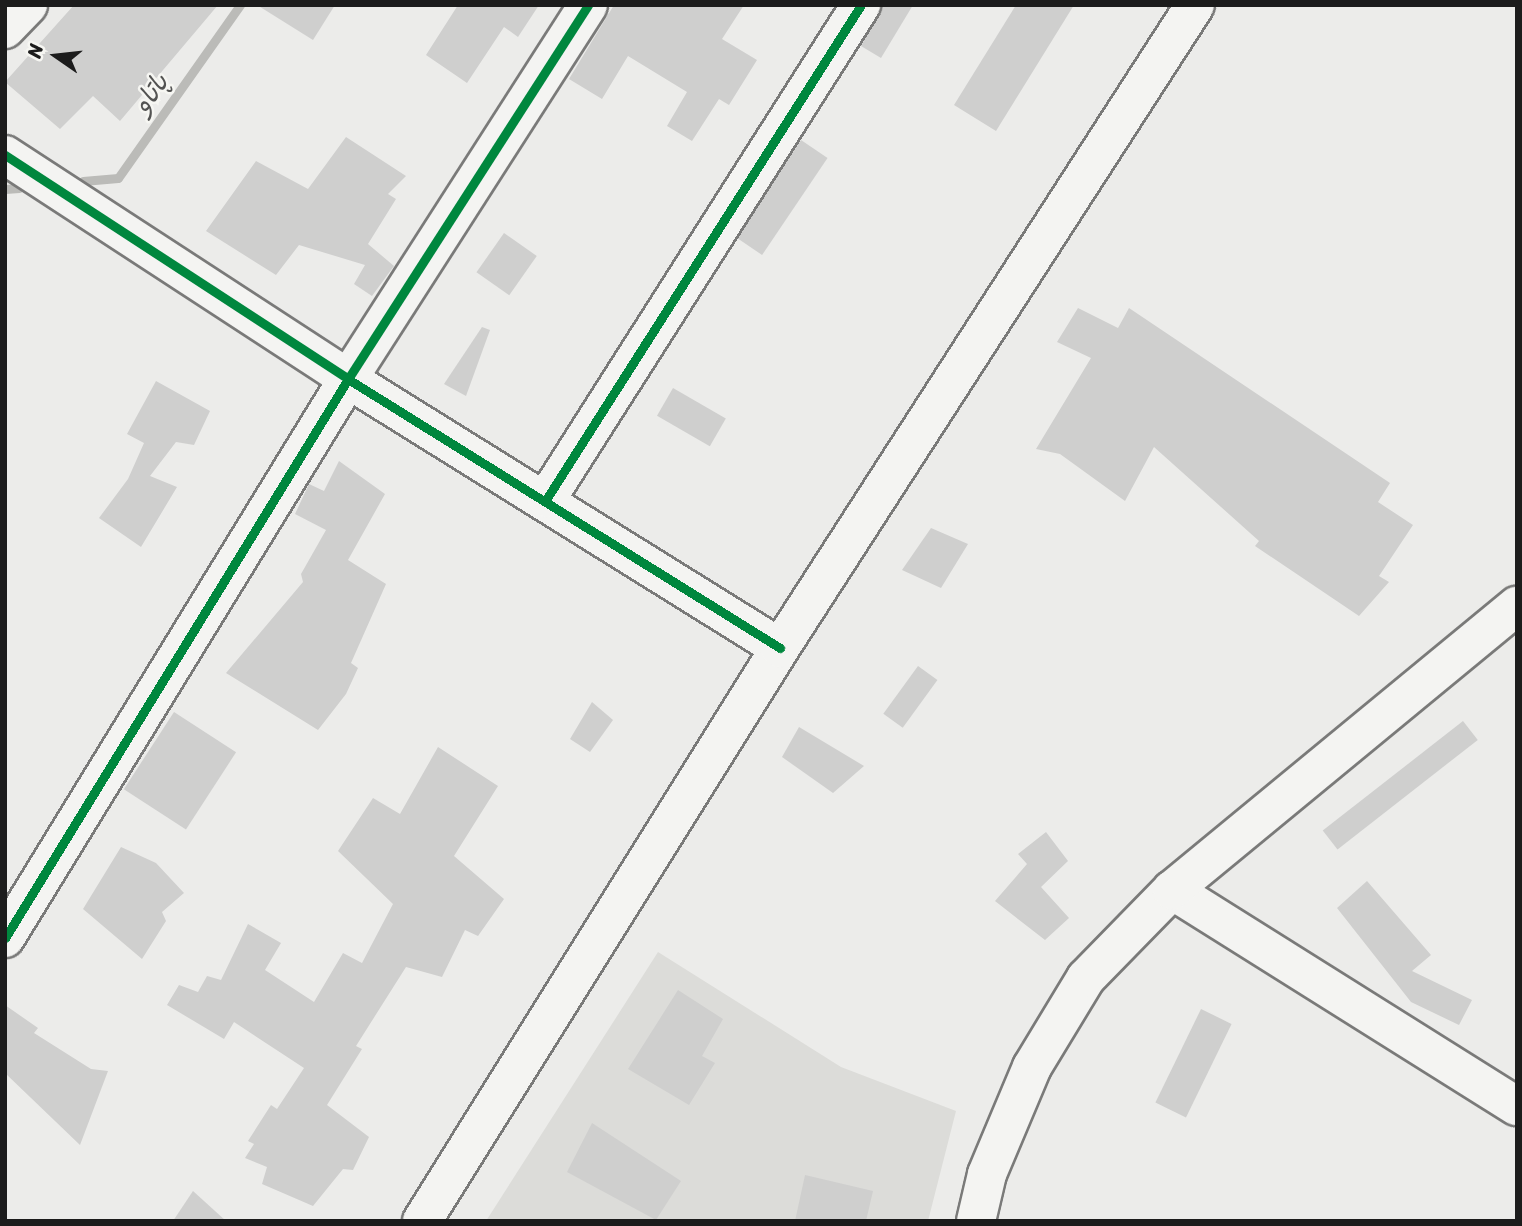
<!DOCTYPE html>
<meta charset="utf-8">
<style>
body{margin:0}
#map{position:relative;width:1522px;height:1226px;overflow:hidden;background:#ececea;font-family:Sriracha,"Playpen Sans Arabic",sans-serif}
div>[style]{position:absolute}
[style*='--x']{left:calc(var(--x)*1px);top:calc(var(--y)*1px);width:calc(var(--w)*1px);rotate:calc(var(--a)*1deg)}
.built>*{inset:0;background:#dcdcd9}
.stream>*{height:9px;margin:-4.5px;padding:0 4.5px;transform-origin:4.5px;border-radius:4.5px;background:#bbbbb8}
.building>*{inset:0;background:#cfcfce;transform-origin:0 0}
.roads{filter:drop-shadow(2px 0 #7a7a79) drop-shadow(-2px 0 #7a7a79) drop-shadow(0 2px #7a7a79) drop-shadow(0 -2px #7a7a79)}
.minor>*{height:38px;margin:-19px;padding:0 19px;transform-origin:19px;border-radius:19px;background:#f4f4f2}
.major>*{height:38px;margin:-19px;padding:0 19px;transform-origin:19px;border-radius:19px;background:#f4f4f2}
.cycleway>*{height:9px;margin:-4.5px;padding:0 4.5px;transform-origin:4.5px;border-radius:4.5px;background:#00873e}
span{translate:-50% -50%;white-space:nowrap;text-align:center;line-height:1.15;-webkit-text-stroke:5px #f6f6f2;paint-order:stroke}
.water-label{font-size:26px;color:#535352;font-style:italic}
.frame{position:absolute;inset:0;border:7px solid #1c1c1c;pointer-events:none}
.north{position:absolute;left:21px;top:21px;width:70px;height:70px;-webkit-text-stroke:5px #f6f6f2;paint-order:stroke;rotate:284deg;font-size:19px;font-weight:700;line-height:28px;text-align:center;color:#1c1c1c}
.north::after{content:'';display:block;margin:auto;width:24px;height:32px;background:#1c1c1c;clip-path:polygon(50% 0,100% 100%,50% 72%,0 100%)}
</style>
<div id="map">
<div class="built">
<div style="clip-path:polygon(658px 952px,841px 1067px,956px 1111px,928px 1221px,486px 1221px)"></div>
</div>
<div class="stream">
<div style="--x:83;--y:181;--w:35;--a:-5"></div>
<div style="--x:118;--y:178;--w:212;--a:-54.8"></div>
<div style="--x:5;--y:189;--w:14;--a:-4"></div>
</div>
<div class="building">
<div style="clip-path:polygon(74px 5px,218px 5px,120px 121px,93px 96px,60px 129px,5px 82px)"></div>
<div style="clip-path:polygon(257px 5px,335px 5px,313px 40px)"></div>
<div style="clip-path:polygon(458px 5px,539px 5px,518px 37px,504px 27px,467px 83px,426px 55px)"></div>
<div style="clip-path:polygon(614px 5px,744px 5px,722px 39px,757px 60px,729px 105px,719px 99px,692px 141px,667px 126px,687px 92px,628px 56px,602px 99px,569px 79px)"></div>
<div style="clip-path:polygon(883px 5px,913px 5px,881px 58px,861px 46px)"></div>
<div style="clip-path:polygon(1016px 5px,1074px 5px,996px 131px,954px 105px)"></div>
<div style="clip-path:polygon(346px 137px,406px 176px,388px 194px,396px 199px,368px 244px,394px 266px,372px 296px,354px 284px,365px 265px,299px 245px,276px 275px,206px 231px,256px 161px,308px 189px)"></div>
<div style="left:801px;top:140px;width:32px;height:117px;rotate:34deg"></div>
<div style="left:504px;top:233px;width:40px;height:48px;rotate:35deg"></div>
<div style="clip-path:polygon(1078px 308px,1118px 328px,1129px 308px,1390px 483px,1378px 502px,1413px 525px,1379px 576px,1389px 582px,1359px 616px,1255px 546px,1259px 541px,1154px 447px,1125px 501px,1060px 454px,1036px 449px,1091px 358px,1057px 342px)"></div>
<div style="clip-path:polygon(482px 327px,490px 330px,466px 396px,444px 384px)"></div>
<div style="clip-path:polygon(156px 381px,210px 411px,194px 445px,176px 442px,150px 476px,177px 487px,141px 547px,99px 518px,128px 479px,144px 443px,127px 434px)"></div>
<div style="left:673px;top:388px;width:61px;height:32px;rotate:30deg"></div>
<div style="clip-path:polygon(339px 461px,385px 494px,348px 560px,386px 584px,351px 663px,358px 668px,346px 694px,318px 730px,226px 673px,303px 582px,301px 574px,326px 530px,295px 514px,309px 484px,324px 491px)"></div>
<div style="clip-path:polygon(931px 528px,968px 544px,941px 588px,902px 570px)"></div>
<div style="left:918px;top:666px;width:24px;height:59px;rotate:36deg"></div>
<div style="clip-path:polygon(592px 702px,613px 720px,590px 752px,570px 739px)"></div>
<div style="left:174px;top:712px;width:74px;height:92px;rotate:33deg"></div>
<div style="left:1463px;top:721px;width:24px;height:178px;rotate:52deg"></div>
<div style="clip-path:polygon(799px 727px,864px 766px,833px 793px,782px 757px)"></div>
<div style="clip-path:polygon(438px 747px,498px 786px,454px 856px,504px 899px,478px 936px,465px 930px,442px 977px,406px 967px,356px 1046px,362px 1049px,327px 1105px,369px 1137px,353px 1170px,343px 1169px,313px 1206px,262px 1184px,267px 1167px,245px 1158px,254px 1144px,248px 1141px,271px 1105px,277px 1109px,304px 1068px,234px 1022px,224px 1039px,167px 1005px,179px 985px,198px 992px,207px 976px,221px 980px,248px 924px,281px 943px,265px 970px,314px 1002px,343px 953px,362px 963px,393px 904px,338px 851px,373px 798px,400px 814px)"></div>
<div style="clip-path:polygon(1046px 832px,1068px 861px,1041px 887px,1069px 918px,1045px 940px,995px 901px,1027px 864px,1018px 854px)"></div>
<div style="clip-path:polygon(121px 847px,156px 863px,184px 893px,162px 912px,166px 921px,142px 959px,83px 909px)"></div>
<div style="clip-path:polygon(1367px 881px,1431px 955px,1412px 971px,1472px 1000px,1459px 1025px,1411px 1002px,1337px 908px)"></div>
<div style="clip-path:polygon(678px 990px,723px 1019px,702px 1056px,715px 1063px,689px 1105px,628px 1069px)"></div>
<div style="clip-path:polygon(5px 1005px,38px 1028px,34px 1033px,91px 1069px,108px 1071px,80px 1145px,5px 1073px)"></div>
<div style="left:1201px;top:1009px;width:34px;height:104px;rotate:26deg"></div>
<div style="clip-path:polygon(592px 1123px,681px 1181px,656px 1220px,567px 1172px)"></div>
<div style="clip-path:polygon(805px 1175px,873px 1191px,866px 1221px,795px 1221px)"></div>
<div style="clip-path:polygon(193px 1191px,226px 1221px,173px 1221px)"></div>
</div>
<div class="roads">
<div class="minor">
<div style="--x:5;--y:29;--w:33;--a:-46"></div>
<div style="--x:5;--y:155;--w:410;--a:33.1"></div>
<div style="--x:348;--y:379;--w:509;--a:31.91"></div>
<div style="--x:547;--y:498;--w:585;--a:-57.51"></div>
<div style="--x:1172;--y:890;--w:407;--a:32.1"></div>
<div style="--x:5;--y:938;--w:656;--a:-58.47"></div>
<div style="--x:348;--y:379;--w:444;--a:-57.3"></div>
</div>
<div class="major">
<div style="--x:422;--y:1221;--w:676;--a:-58"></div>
<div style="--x:780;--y:648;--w:765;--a:-57.16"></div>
<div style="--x:976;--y:1221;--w:48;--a:-76.8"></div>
<div style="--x:987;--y:1174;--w:116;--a:-67.2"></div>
<div style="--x:1032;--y:1067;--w:104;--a:-58.8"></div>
<div style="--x:1086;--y:978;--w:123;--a:-45.7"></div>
<div style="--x:1172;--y:890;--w:447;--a:-39.5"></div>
</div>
</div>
<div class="cycleway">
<div style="--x:5;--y:155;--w:410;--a:33.1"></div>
<div style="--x:348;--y:379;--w:509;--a:31.91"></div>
<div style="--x:547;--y:498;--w:585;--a:-57.51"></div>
<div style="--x:5;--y:938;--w:656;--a:-58.47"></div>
<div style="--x:348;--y:379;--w:444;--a:-57.3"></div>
</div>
<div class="water-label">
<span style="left:151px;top:94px;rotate:-55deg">پاتاو</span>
</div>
<div class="frame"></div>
<div class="north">N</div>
</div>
